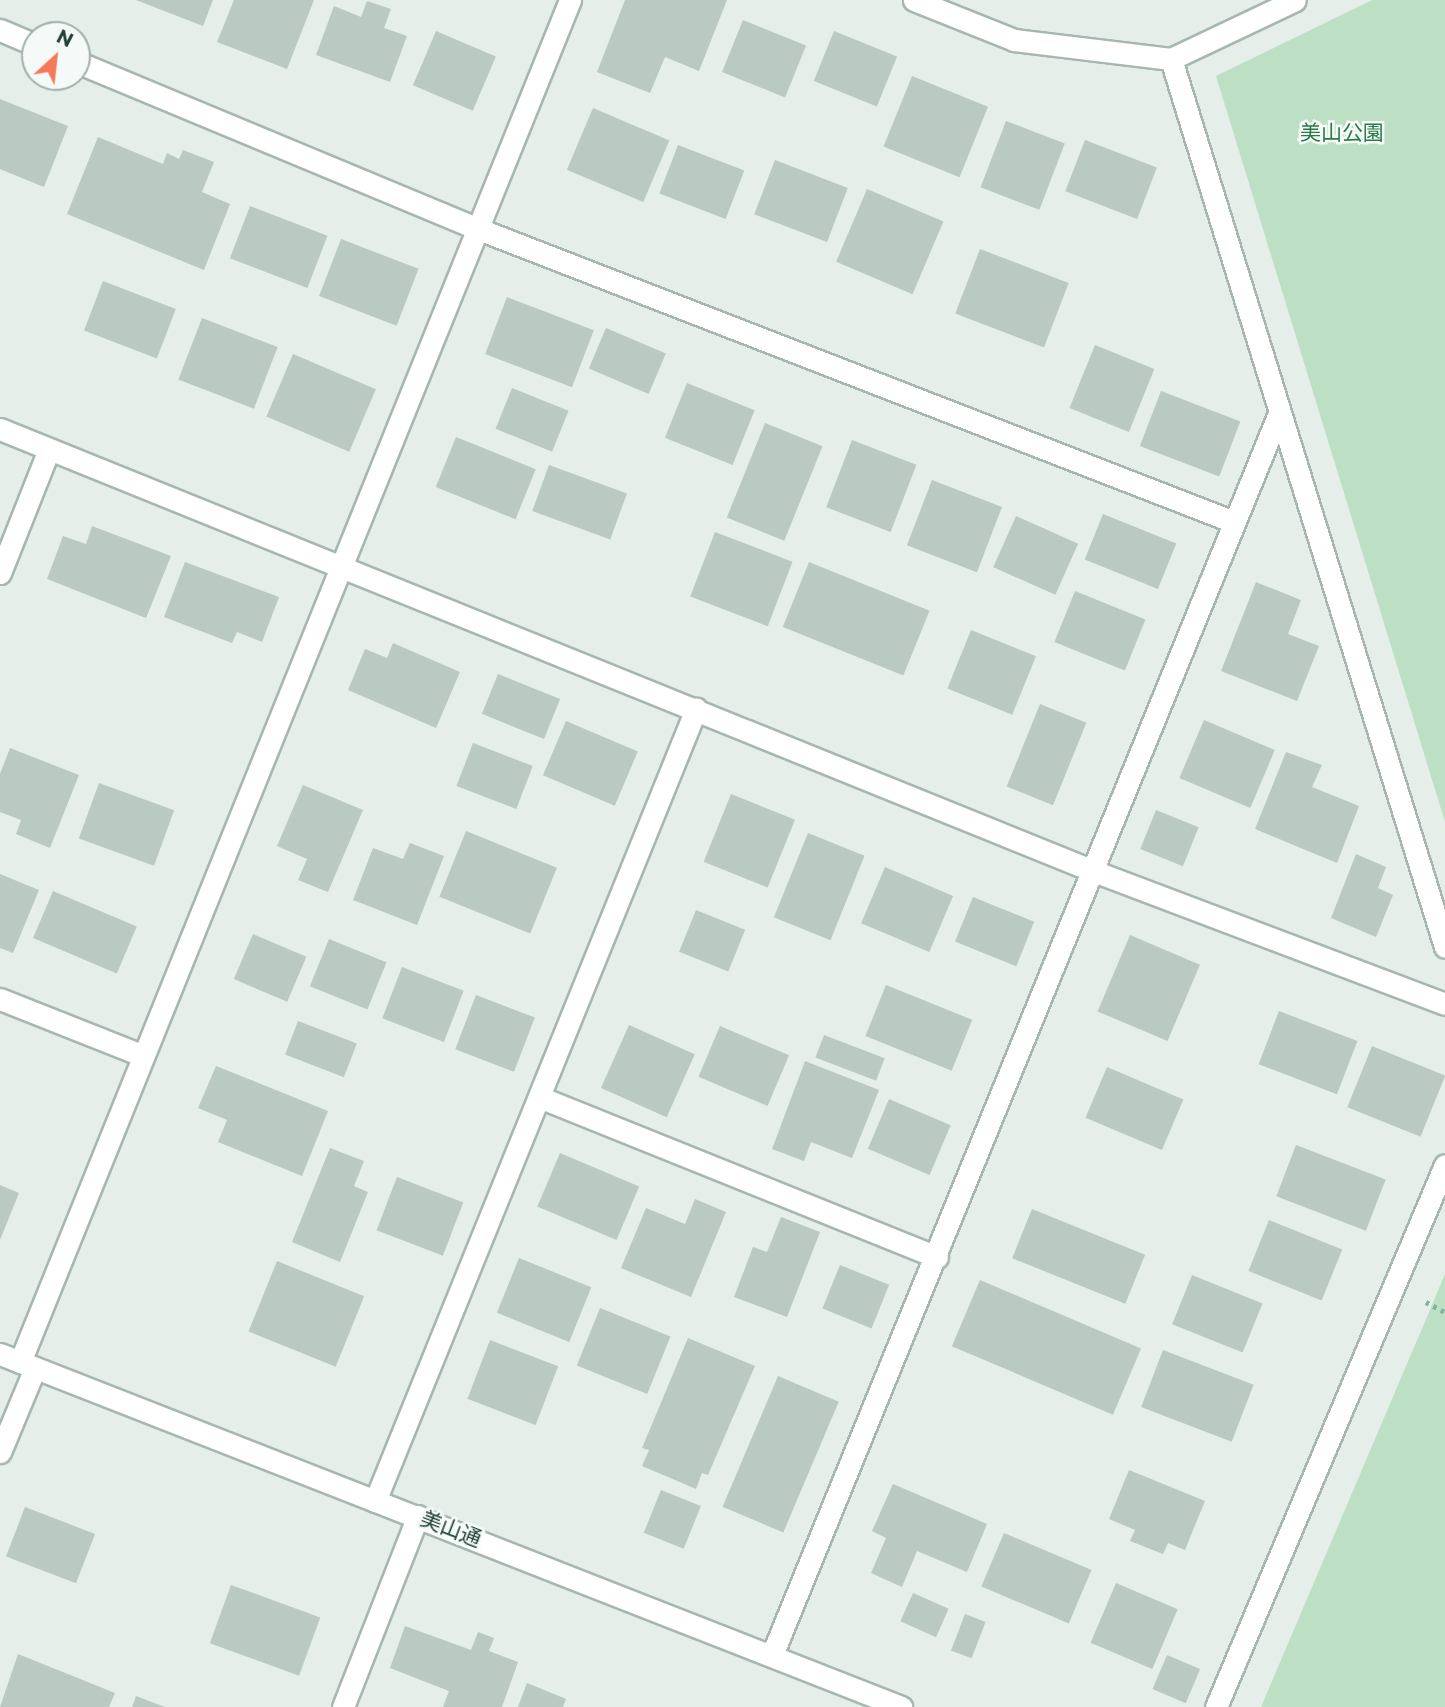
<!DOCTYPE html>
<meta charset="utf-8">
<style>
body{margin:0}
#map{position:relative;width:1445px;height:1707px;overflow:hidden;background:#e5eee9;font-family:Montserrat,"Noto Sans JP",sans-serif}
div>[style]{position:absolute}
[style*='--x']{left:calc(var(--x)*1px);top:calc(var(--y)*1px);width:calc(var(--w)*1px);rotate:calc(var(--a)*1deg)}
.green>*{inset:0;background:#bde0c5}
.building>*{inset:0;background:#bac9c2;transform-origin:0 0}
.path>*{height:4.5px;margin-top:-2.25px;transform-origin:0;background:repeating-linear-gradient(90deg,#84b3a2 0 3.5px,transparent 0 8.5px)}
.roads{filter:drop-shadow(2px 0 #a7b7b0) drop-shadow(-2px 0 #a7b7b0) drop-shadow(0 2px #a7b7b0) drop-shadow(0 -2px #a7b7b0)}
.street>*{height:21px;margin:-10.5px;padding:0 10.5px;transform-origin:10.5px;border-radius:10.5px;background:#fff}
.secondary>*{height:21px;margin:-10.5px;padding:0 10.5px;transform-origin:10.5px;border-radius:10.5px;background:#fff}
span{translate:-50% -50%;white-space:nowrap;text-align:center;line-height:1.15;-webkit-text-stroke:5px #f5faf8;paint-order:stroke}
.park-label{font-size:21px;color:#2b7a46}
.street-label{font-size:21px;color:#234138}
.north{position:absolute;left:21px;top:21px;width:70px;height:70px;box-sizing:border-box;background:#f5faf8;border:2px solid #a1b0ab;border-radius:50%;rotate:27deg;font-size:19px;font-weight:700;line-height:28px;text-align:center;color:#234138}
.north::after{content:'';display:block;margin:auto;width:24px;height:32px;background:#f67a5a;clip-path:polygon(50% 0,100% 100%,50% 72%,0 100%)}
</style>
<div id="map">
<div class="green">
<div style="clip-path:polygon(1372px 0,1445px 0,1445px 822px,1216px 76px)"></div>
<div style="clip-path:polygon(1445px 1274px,1445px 1707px,1261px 1707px,1432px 1305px)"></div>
</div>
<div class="building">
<div style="clip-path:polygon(136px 0,213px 0,203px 26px)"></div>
<div style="clip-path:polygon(234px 0,314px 0,287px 69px,217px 42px)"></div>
<div style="clip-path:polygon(625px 0,727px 0,699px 71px,665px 57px,650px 93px,597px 72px)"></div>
<div style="clip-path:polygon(367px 1px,391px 9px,384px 28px,407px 36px,390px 82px,316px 55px,334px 6px,361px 17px)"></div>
<div style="left:743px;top:20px;width:68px;height:56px;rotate:22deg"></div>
<div style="left:436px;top:31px;width:65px;height:59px;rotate:23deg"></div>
<div style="left:834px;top:31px;width:68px;height:54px;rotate:22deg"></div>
<div style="left:912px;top:76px;width:82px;height:76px;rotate:22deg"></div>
<div style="clip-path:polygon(0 99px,68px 126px,44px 187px,0 169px)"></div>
<div style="left:593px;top:108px;width:83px;height:67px;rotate:23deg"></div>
<div style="left:1006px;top:121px;width:63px;height:71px;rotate:21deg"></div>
<div style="clip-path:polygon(98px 137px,163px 164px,167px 153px,179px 159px,183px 150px,214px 162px,202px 192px,230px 204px,204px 270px,67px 214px)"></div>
<div style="left:1085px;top:140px;width:77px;height:55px;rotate:21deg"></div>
<div style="left:678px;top:145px;width:71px;height:52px;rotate:21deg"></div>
<div style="left:775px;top:160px;width:78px;height:58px;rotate:21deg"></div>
<div style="left:867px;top:189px;width:83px;height:79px;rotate:23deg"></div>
<div style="left:250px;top:206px;width:83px;height:56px;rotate:21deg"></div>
<div style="left:341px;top:239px;width:83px;height:61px;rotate:21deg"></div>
<div style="left:980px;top:249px;width:95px;height:69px;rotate:21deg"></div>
<div style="left:103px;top:281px;width:78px;height:53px;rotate:21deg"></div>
<div style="left:507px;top:297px;width:93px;height:61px;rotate:21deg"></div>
<div style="left:202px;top:318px;width:81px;height:66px;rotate:21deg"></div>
<div style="left:606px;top:328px;width:65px;height:44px;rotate:23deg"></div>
<div style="left:1095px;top:345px;width:64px;height:68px;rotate:22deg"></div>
<div style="left:293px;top:354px;width:90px;height:68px;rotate:23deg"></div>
<div style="left:687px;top:383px;width:73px;height:59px;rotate:22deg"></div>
<div style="left:512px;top:388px;width:61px;height:44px;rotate:22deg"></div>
<div style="left:1161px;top:391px;width:85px;height:59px;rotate:21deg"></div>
<div style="left:765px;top:423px;width:62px;height:102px;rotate:22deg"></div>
<div style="left:456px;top:437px;width:86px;height:54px;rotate:22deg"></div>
<div style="left:852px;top:440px;width:69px;height:72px;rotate:21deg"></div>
<div style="left:549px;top:465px;width:83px;height:49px;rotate:20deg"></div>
<div style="left:932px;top:480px;width:75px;height:70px;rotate:21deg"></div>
<div style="left:1103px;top:514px;width:79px;height:49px;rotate:22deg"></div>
<div style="left:1016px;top:516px;width:68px;height:56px;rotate:24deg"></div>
<div style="clip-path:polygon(92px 526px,171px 556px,146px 618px,47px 579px,63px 536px,86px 544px)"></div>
<div style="left:715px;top:532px;width:83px;height:69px;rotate:21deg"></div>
<div style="clip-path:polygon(185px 562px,279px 597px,262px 642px,237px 632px,232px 643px,164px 617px)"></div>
<div style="left:809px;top:562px;width:130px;height:70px;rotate:22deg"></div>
<div style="clip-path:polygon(1256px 582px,1301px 600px,1288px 634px,1319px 646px,1297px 701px,1221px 671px)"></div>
<div style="left:1075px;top:591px;width:76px;height:55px;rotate:22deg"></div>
<div style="left:971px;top:630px;width:70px;height:63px;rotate:22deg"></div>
<div style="clip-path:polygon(393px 643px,460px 672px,436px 728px,348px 690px,365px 649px,387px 658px)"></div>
<div style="left:498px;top:674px;width:67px;height:43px;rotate:22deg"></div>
<div style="left:1040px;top:704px;width:50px;height:89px;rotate:22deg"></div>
<div style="left:1204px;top:720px;width:77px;height:63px;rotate:23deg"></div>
<div style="left:566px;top:721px;width:78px;height:59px;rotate:23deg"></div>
<div style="left:473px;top:743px;width:64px;height:46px;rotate:21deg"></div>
<div style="clip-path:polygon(10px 748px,79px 775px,50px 848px,16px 834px,21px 820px,0 812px,0 774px)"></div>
<div style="clip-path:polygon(1286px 752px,1322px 765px,1312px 787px,1359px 806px,1337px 863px,1255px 829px)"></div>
<div style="left:99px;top:783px;width:80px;height:59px;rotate:20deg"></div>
<div style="clip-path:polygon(303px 785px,363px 810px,328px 892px,298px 880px,307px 859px,277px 846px)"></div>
<div style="left:731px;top:794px;width:69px;height:73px;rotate:22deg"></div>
<div style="left:1156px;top:810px;width:46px;height:42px;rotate:22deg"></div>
<div style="left:466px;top:831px;width:98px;height:71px;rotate:22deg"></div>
<div style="left:808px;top:833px;width:61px;height:91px;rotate:22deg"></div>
<div style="clip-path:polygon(410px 843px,444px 856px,417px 925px,353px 900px,373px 848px,403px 859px)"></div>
<div style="clip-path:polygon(1356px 854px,1386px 867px,1378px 888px,1393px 895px,1376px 937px,1331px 918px)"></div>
<div style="left:885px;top:867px;width:74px;height:61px;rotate:23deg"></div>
<div style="clip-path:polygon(0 874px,39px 890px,13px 953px,0 948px)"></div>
<div style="left:53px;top:891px;width:91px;height:51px;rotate:23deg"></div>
<div style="left:973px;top:897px;width:66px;height:48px;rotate:22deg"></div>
<div style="left:696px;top:910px;width:53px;height:45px;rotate:22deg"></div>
<div style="left:253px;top:934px;width:58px;height:49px;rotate:23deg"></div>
<div style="left:1130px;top:935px;width:76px;height:83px;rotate:23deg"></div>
<div style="left:329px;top:939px;width:62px;height:51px;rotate:22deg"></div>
<div style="left:402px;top:967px;width:66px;height:55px;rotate:21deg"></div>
<div style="left:886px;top:985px;width:93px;height:55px;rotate:22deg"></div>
<div style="left:476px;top:995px;width:63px;height:58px;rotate:21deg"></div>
<div style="left:1279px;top:1011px;width:84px;height:57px;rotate:21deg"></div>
<div style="left:298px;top:1021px;width:63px;height:36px;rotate:21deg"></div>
<div style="left:629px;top:1025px;width:72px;height:69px;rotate:24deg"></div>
<div style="left:720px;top:1026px;width:75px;height:55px;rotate:23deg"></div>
<div style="left:824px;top:1035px;width:65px;height:24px;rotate:21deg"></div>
<div style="left:1372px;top:1046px;width:79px;height:66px;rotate:22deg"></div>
<div style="clip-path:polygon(805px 1061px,879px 1090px,852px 1158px,811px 1142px,804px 1161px,772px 1149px)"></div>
<div style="clip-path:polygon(216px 1066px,328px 1111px,302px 1176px,218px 1142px,227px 1120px,198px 1108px)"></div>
<div style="left:1107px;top:1067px;width:83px;height:55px;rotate:23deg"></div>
<div style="left:889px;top:1099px;width:67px;height:54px;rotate:23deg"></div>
<div style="left:1296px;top:1145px;width:96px;height:55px;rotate:21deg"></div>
<div style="clip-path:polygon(330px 1148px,364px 1161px,354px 1186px,368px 1192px,340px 1262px,292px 1242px)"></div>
<div style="left:560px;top:1153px;width:86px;height:58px;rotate:23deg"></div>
<div style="left:397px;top:1177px;width:71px;height:57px;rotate:21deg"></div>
<div style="clip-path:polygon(0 1185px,19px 1193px,0 1240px)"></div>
<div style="clip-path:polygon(695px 1199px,726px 1212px,691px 1297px,621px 1268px,646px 1208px,685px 1224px)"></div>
<div style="left:1032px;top:1209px;width:122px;height:53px;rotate:22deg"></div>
<div style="clip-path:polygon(781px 1217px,820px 1232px,787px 1317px,734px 1297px,753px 1247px,767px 1252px)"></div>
<div style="left:1269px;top:1220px;width:79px;height:55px;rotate:22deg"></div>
<div style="left:519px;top:1258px;width:78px;height:59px;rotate:22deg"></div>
<div style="left:277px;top:1261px;width:94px;height:76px;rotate:22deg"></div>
<div style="left:840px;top:1265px;width:53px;height:47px;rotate:22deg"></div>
<div style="left:1192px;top:1275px;width:76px;height:53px;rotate:22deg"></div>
<div style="left:980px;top:1280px;width:175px;height:72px;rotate:23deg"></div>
<div style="left:600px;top:1308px;width:76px;height:62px;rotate:22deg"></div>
<div style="clip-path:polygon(688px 1338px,755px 1366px,708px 1475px,702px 1473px,696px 1489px,642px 1466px,649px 1450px,642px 1448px)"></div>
<div style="left:490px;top:1340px;width:73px;height:63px;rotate:21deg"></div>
<div style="left:1163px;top:1350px;width:97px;height:61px;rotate:21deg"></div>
<div style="left:778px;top:1376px;width:66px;height:142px;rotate:23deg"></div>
<div style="clip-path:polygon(1129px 1470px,1205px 1501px,1185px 1550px,1168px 1543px,1163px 1554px,1130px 1541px,1135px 1530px,1109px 1519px)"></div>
<div style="clip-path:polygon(893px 1484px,987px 1524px,967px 1572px,917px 1551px,902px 1587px,871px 1573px,886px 1538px,872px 1531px)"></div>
<div style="left:661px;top:1490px;width:43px;height:46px;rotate:22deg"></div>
<div style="left:25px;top:1507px;width:75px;height:53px;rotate:21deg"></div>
<div style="left:1004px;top:1533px;width:95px;height:58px;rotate:23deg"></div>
<div style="left:1116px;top:1583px;width:67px;height:65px;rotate:23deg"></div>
<div style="left:231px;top:1585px;width:95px;height:62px;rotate:20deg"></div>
<div style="left:913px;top:1593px;width:39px;height:31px;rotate:24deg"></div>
<div style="left:965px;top:1614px;width:22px;height:39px;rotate:21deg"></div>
<div style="clip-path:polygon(405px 1626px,471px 1650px,478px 1632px,494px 1638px,489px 1651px,518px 1662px,502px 1707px,443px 1707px,449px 1691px,390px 1668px)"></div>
<div style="clip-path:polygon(18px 1654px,115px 1693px,109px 1707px,0 1707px)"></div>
<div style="left:1167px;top:1655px;width:36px;height:37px;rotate:23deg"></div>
<div style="clip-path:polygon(527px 1683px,566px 1699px,563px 1707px,518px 1707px)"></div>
<div style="clip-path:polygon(136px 1696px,165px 1707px,132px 1707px)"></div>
</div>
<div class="path">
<div style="--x:1426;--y:1302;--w:21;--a:28"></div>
</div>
<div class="roads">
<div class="street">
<div style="--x:914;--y:0;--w:108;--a:21.8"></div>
<div style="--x:1014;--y:40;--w:158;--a:6.9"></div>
<div style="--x:1171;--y:59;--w:137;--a:-25.4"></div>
<div style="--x:0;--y:30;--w:38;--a:23"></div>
<div style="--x:1171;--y:59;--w:929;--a:72.85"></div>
<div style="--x:77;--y:62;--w:432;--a:22.6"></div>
<div style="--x:476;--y:228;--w:813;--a:21.2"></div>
<div style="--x:0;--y:429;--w:1182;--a:22.01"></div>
<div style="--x:1096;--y:872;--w:373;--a:20.7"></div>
<div style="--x:0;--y:573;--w:133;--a:-68.4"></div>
<div style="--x:0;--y:999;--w:149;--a:21.6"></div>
<div style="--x:539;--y:1097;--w:429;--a:21.9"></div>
<div style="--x:20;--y:1362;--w:1469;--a:-68.01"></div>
<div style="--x:0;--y:1452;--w:91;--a:-67.4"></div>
<div style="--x:375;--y:1501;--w:855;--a:-67.94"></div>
<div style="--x:772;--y:1655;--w:1336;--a:-67.79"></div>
<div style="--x:343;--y:1707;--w:205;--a:-68.6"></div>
<div style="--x:1216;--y:1707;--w:588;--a:-67.1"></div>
</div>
<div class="secondary">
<div style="--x:0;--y:1354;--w:968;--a:21.39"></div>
</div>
</div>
<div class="park-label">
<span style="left:1342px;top:133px">美山公園</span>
</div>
<div class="street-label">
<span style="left:451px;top:1529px;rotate:21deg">美山通</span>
</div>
<div class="north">N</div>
</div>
